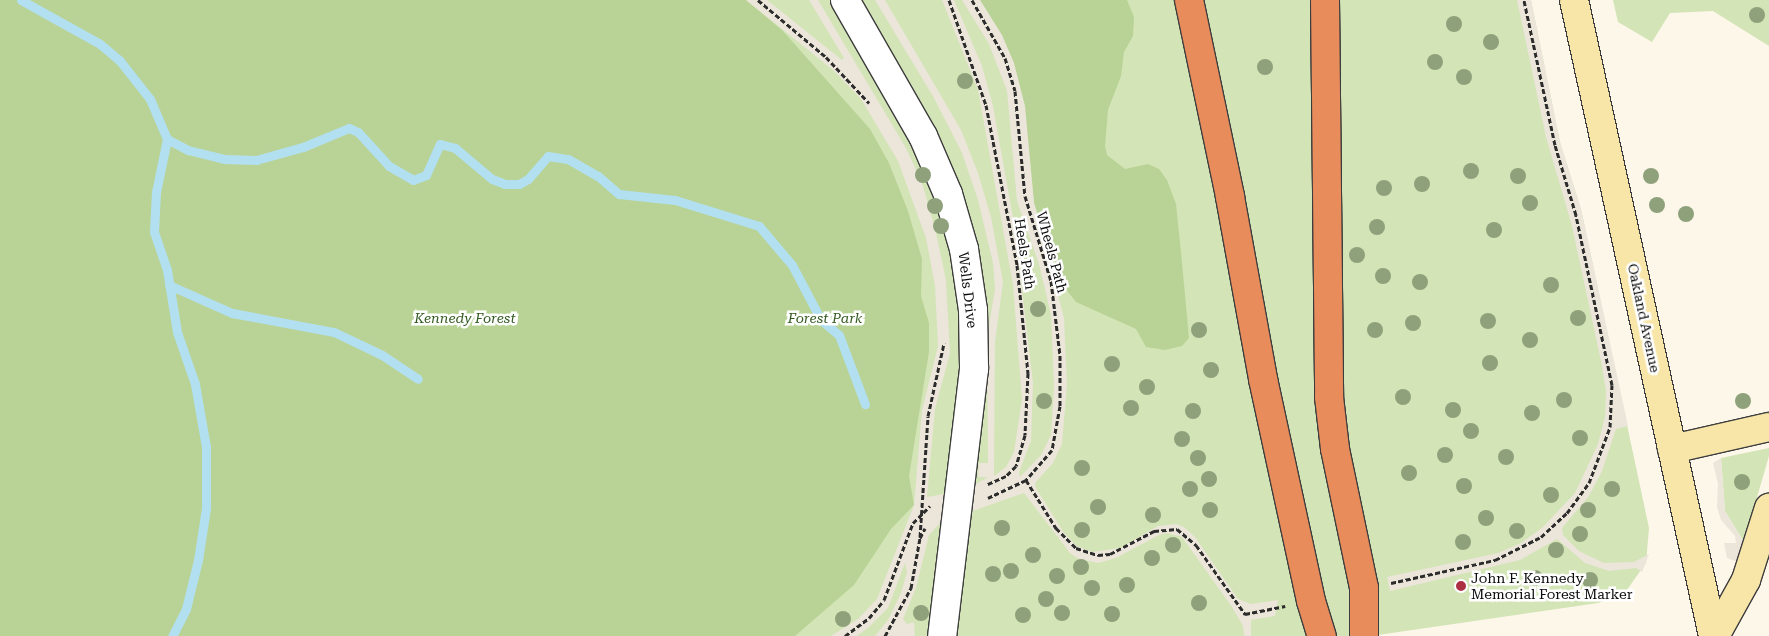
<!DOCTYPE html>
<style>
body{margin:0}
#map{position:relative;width:1769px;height:636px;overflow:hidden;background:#fdf7e9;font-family:"Roboto Serif",serif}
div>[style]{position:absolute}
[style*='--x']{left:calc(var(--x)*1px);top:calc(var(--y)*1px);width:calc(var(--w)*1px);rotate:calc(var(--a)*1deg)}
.green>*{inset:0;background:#d3e4b6}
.forest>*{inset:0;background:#b9d397}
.plaza>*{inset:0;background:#ebe5da}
.stream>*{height:9px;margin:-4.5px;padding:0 4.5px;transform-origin:4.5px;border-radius:4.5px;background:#b2e0f0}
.path>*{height:3px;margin-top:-1.5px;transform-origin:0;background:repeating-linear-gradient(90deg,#2c2c2c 0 5px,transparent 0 7.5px)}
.roads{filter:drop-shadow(1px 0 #3d3d3d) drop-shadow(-1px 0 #3d3d3d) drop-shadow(0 1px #3d3d3d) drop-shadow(0 -1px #3d3d3d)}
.street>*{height:28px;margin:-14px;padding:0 14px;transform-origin:14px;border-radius:14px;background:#fff}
.secondary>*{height:28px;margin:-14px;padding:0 14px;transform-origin:14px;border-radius:14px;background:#f8e6a9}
.highway>*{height:28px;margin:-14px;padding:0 14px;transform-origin:14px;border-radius:14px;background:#e88c5c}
.trees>*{width:16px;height:16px;margin:-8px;border-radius:50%;background:#8ea17b}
.dots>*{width:14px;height:14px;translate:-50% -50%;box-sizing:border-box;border:2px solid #fff;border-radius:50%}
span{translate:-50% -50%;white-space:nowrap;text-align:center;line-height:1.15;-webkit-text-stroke:5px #fff;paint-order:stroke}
.street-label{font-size:14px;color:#0a0a0a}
.park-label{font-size:14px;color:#335b21;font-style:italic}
.poi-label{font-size:14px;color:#0a0a0a}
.left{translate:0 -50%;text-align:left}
</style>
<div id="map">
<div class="green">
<div style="clip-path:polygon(0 0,1531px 0,1560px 142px,1581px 209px,1649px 528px,1646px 563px,1624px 594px,1598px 603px,1371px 636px,0 636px)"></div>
<div style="clip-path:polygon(1613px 0,1769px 0,1769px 46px,1713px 11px,1670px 13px,1652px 42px,1618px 22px)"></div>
<div style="clip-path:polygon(1769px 448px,1769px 456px,1744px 542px,1725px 511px,1721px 458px)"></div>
</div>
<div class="forest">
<div style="clip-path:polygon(0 0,746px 0,783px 31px,870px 129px,889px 163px,908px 211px,922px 259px,921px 296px,929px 323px,929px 352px,909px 476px,914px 505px,891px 529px,854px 585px,795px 636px,0 636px)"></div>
<div style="clip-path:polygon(980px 0,1127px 0,1134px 17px,1133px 36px,1124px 52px,1121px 76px,1108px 110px,1105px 146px,1107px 155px,1125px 169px,1148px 164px,1159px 169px,1167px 180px,1176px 204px,1181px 252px,1189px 338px,1182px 346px,1165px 350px,1146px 347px,1136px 329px,1076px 302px,1065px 288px,1034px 203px,1030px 162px,990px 16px)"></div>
</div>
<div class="plaza">
<div style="clip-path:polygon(746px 0,767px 0,842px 60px,844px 58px,809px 0,818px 0,906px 148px,922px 183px,935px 228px,946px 280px,950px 353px,935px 409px,927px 497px,944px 494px,943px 506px,941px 522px,929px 535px,916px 588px,903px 619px,907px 624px,914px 622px,915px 636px,875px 636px,888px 620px,901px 593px,907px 572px,905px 563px,888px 608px,869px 627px,857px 636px,831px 636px,858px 619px,877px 599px,914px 505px,922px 410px,938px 346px,935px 286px,926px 238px,898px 161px,861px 99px,833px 70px)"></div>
<div style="clip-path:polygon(875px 0,885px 0,961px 130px,978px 173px,991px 217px,1003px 282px,995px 342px,994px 476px,1006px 467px,1014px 452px,1022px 399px,1013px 285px,978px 90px,942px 0,954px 0,982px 66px,993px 106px,1015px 229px,1033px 383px,1031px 441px,1019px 472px,1020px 477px,1041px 455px,1051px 435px,1054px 385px,1051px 315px,1039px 264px,1017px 201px,1007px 91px,989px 44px,962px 0,980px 0,1002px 35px,1014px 63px,1025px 106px,1034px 203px,1064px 318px,1067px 385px,1062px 444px,1053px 463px,1035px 483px,1036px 488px,1064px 533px,1077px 546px,1092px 552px,1120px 548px,1158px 526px,1176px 524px,1184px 527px,1195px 537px,1238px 599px,1251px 604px,1278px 600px,1275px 616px,1251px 620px,1251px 636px,1244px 636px,1243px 626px,1232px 607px,1182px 537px,1167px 533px,1159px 535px,1116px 558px,1098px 563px,1079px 559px,1070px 553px,1024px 493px,970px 512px,972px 486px,988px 477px,978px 477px,979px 463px,988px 463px,987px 337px,995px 289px,993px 263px,978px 200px,962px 153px,934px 98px)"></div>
<div style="clip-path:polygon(1517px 0,1531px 0,1560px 142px,1581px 209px,1628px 426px,1616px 429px,1602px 471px,1589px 496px,1562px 528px,1563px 535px,1579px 551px,1604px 563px,1634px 562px,1649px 554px,1642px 572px,1636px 568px,1609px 571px,1585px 563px,1557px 539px,1520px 560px,1390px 591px,1387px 577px,1498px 553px,1521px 543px,1542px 528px,1575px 493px,1598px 444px,1605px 417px,1606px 391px,1602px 366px,1572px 226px,1546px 137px)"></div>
<div style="clip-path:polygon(1721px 458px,1725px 511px,1744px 542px,1741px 555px,1735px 561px,1727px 558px,1724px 543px,1736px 543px,1735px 536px,1721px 520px,1717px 507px,1718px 484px,1713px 463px)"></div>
</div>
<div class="stream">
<div style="--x:21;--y:0;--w:90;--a:29.1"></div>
<div style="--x:100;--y:44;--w:26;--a:40"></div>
<div style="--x:120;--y:61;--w:48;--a:51.7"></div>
<div style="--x:150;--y:99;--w:43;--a:67"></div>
<div style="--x:167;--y:139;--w:24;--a:28"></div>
<div style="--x:188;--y:150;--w:37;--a:14"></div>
<div style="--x:224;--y:159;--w:32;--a:2"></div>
<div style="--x:256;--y:160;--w:49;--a:-15.5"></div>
<div style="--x:303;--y:147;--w:50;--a:-22.4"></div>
<div style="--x:349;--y:128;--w:10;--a:24"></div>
<div style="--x:358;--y:132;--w:46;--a:47.6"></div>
<div style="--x:389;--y:166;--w:28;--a:30"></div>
<div style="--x:413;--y:180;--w:14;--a:-21"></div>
<div style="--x:426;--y:175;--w:34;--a:-66"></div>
<div style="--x:440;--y:144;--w:16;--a:15"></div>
<div style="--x:455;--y:148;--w:48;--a:40"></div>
<div style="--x:492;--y:179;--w:14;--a:21"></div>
<div style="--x:505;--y:184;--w:14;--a:0"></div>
<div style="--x:519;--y:184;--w:10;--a:-29"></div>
<div style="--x:528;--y:179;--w:30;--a:-49"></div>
<div style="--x:548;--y:156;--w:20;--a:9"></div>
<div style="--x:568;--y:159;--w:34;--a:30"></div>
<div style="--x:598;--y:176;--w:28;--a:41"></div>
<div style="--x:619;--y:194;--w:56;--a:6.1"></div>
<div style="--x:675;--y:200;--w:88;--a:17.2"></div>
<div style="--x:759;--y:226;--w:51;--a:49.8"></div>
<div style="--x:792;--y:265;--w:62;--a:62.2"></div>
<div style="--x:821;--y:320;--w:23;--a:40"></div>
<div style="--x:839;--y:335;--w:74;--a:69.4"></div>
<div style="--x:167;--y:139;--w:54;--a:101.7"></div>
<div style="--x:156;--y:192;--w:40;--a:92.9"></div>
<div style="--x:154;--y:232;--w:40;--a:71.1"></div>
<div style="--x:167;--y:270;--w:63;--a:80.8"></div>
<div style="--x:177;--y:332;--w:55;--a:70.9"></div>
<div style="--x:195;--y:384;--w:64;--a:80.1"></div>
<div style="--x:206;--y:447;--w:61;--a:90"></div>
<div style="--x:206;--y:508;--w:53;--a:98.7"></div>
<div style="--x:198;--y:560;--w:50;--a:103.8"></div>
<div style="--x:186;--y:609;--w:30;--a:117"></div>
<div style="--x:169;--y:285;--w:69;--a:24"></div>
<div style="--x:232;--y:313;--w:104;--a:10.6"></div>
<div style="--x:334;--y:332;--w:53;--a:25.6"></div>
<div style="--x:382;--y:355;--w:43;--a:33.7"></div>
</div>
<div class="path">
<div style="--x:758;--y:0;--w:89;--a:40"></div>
<div style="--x:826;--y:57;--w:63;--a:46.9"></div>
<div style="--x:949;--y:0;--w:111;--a:70.6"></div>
<div style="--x:986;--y:105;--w:163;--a:79"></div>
<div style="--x:1017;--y:265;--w:109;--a:84.2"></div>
<div style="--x:1028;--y:373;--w:62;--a:92.8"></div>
<div style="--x:1025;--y:435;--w:32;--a:106"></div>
<div style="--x:1016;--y:466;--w:14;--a:135"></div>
<div style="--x:1006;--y:476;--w:20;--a:156"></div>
<div style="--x:972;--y:0;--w:67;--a:60.4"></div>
<div style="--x:1005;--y:58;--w:34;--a:73"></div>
<div style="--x:1015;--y:91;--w:105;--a:84.6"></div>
<div style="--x:1025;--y:196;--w:89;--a:73"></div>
<div style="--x:1051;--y:281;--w:75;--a:83.1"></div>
<div style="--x:1060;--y:355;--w:51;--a:90"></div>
<div style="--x:1060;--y:406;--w:45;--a:100.3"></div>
<div style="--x:1052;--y:450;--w:40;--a:131"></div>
<div style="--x:1026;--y:480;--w:42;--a:154.7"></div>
<div style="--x:1026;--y:480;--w:57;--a:58"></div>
<div style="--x:1056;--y:528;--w:28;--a:45"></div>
<div style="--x:1076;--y:548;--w:23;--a:18"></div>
<div style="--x:1098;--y:555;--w:12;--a:-5"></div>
<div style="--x:1110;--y:554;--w:50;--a:-27.6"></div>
<div style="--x:1154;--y:531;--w:23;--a:-5"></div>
<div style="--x:1177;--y:529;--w:25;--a:40"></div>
<div style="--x:1196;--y:545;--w:85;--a:54.6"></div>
<div style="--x:1245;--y:614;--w:41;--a:-11.3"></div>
<div style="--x:920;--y:537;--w:121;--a:-86.2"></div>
<div style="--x:928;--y:416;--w:75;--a:-77.6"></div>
<div style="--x:1391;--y:583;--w:107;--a:-12.5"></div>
<div style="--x:1495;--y:560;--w:51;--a:-26.6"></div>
<div style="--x:1541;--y:537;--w:35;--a:-43"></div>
<div style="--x:1567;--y:513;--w:37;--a:-54"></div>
<div style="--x:1589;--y:483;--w:60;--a:-69.4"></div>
<div style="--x:1610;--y:427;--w:42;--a:-87.3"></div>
<div style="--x:1612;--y:385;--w:174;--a:-102"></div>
<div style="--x:1576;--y:215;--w:73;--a:-106.7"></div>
<div style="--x:1555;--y:145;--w:148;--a:-102.1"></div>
<div style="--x:845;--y:636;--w:30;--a:-37"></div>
<div style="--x:869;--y:618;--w:23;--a:-50"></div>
<div style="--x:884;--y:600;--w:82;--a:-69.4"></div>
<div style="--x:913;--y:523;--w:24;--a:-45"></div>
<div style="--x:885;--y:636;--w:55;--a:-61.6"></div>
<div style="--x:911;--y:588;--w:51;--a:-79.8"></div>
<div style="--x:920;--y:538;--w:11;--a:-63"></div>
</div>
<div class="roads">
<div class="street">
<div style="--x:845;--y:0;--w:157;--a:60.2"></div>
<div style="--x:923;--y:136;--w:63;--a:66.7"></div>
<div style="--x:948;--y:194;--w:57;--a:73.8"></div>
<div style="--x:964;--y:249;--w:62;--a:81.6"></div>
<div style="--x:973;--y:310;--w:59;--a:89"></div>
<div style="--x:974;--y:369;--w:269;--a:96.8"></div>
</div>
<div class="secondary">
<div style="--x:1574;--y:0;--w:651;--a:77.67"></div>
<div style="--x:1672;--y:449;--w:99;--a:-12.8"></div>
<div style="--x:1715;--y:636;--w:64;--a:-61"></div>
<div style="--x:1746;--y:580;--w:76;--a:-72.3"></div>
</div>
<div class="highway">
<div style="--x:1189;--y:0;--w:201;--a:78.2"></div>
<div style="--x:1230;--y:197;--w:185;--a:79.7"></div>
<div style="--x:1263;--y:379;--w:227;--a:77.8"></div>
<div style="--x:1311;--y:601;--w:37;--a:73"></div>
<div style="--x:1325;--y:0;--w:397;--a:89.4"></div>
<div style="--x:1329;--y:397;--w:52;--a:83.4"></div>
<div style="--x:1335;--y:449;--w:142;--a:78.2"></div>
<div style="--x:1364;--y:588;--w:48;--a:90"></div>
</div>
</div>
<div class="trees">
<div style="left:1757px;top:15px"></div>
<div style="left:1454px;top:24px"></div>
<div style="left:1491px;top:42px"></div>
<div style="left:1435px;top:62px"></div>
<div style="left:1265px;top:67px"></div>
<div style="left:1464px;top:77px"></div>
<div style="left:965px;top:81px"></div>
<div style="left:1471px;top:171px"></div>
<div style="left:923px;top:175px"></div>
<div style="left:1518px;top:176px"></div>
<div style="left:1651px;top:176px"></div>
<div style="left:1422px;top:184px"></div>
<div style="left:1384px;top:188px"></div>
<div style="left:1530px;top:203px"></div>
<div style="left:1657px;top:205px"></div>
<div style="left:935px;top:206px"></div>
<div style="left:1686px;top:214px"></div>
<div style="left:941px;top:226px"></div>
<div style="left:1377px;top:227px"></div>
<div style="left:1494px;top:230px"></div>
<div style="left:1357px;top:255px"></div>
<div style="left:1383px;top:276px"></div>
<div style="left:1420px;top:282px"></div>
<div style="left:1551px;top:285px"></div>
<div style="left:1038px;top:309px"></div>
<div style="left:1578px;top:318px"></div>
<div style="left:1488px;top:321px"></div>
<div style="left:1413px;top:323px"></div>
<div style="left:1199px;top:330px"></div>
<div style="left:1375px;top:330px"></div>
<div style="left:1530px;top:340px"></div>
<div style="left:1490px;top:363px"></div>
<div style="left:1112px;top:364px"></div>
<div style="left:1211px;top:370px"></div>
<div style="left:1147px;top:387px"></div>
<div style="left:1403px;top:397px"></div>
<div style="left:1564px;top:400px"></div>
<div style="left:1044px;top:401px"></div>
<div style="left:1743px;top:401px"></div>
<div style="left:1131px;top:408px"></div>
<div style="left:1453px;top:410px"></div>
<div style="left:1193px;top:411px"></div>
<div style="left:1532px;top:413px"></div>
<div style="left:1471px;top:431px"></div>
<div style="left:1580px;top:438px"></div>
<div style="left:1182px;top:439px"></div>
<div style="left:1445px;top:455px"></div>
<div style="left:1506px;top:457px"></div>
<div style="left:1198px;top:458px"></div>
<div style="left:1082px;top:468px"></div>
<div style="left:1409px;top:473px"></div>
<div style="left:1209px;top:479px"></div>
<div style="left:1742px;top:482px"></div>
<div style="left:1464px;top:486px"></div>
<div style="left:1190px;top:489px"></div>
<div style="left:1612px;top:489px"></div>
<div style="left:1551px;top:495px"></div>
<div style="left:1098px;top:507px"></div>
<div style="left:1210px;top:510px"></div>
<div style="left:1588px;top:510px"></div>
<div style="left:1153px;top:515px"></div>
<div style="left:1486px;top:518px"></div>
<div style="left:1002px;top:528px"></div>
<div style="left:1082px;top:530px"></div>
<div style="left:1517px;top:531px"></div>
<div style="left:1580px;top:534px"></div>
<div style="left:1463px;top:542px"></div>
<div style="left:1173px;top:545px"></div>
<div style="left:1556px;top:550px"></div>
<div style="left:1033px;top:555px"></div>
<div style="left:1152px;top:558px"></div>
<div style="left:1081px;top:567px"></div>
<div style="left:1011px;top:571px"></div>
<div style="left:993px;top:574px"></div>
<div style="left:1057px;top:576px"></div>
<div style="left:1535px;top:578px"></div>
<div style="left:1590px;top:580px"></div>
<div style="left:1127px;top:585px"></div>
<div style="left:1092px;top:588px"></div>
<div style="left:1046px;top:599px"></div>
<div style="left:1199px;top:603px"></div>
<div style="left:921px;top:613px"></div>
<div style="left:1062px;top:613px"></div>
<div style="left:1112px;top:614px"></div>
<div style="left:1023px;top:615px"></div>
<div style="left:843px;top:619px"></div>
</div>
<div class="dots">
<div style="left:1461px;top:586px;background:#ad2f43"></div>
</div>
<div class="street-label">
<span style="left:1052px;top:252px;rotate:75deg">Wheels Path</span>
<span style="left:1025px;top:254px;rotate:81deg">Heels Path</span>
<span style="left:968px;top:290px;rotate:83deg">Wells Drive</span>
<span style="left:1644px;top:318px;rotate:78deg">Oakland Avenue</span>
</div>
<div class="park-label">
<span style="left:465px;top:318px">Kennedy Forest</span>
<span style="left:825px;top:318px">Forest Park</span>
</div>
<div class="poi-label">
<span class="left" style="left:1471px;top:586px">John F. Kennedy<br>Memorial Forest Marker</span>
</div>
</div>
